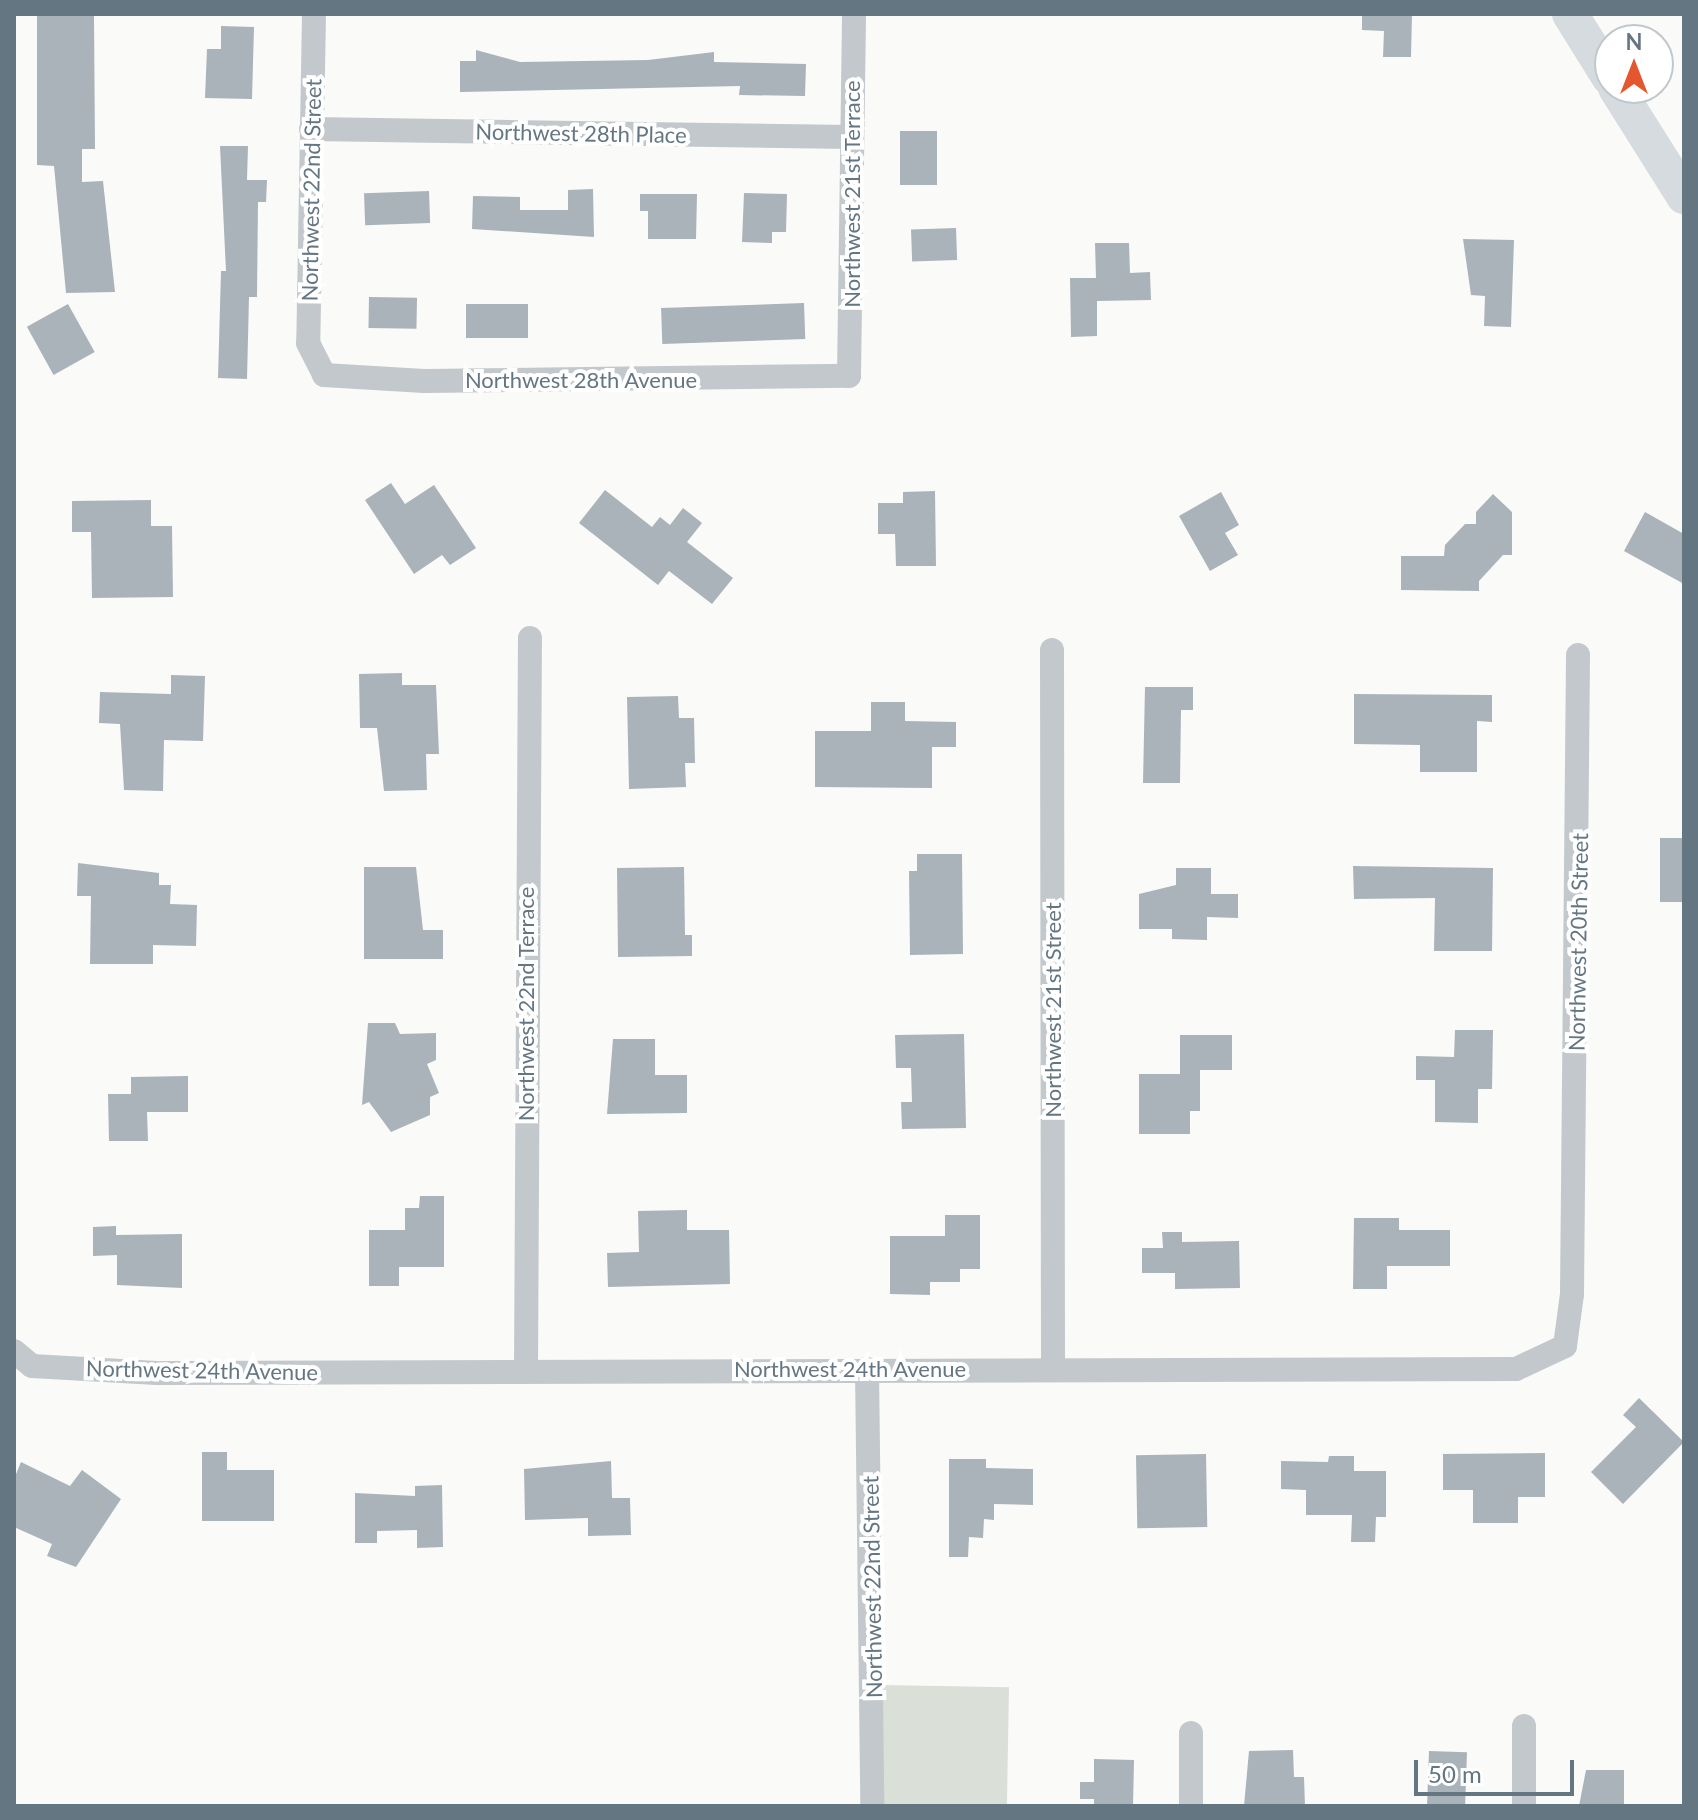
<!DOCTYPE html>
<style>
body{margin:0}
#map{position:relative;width:1698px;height:1820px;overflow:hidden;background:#fafaf8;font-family:Lato,sans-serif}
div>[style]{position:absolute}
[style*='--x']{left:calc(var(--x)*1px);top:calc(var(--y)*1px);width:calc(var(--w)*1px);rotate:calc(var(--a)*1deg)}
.green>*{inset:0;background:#dadfd7;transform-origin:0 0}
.building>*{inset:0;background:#aab3b9;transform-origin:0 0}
.street>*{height:24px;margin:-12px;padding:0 12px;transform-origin:12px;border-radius:12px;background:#c3c8cc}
.secondary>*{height:36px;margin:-18px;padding:0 18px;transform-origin:18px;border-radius:18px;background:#d6dbdf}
span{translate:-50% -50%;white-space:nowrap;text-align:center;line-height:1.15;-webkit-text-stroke:8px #fff;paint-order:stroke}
.street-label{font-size:22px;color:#657683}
.frame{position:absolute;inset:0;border:16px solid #657683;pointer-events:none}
.north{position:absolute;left:1594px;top:24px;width:80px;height:80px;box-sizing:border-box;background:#fff;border:2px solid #c1c8cd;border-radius:50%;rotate:0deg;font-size:22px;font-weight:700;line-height:32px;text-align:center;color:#657683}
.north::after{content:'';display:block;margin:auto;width:28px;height:36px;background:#e4572e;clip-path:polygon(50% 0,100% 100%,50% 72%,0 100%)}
.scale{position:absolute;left:1414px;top:1760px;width:160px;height:36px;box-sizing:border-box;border:4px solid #657683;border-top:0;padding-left:10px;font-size:24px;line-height:28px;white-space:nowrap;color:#657683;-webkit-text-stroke:6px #fff;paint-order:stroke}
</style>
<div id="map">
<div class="green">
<div style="left:881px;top:1685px;width:128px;height:121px;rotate:1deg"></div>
</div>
<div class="building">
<div style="clip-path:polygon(37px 14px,94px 16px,95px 149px,82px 149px,82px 182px,103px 181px,115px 292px,66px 293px,54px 166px,37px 165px)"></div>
<div style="clip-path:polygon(1362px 14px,1412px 14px,1411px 57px,1383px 57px,1384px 31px,1362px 30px)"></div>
<div style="clip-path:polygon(221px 26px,254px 27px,252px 99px,205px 98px,207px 49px,221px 49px)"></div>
<div style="clip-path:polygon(476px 50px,520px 62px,648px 60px,714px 52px,714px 62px,806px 64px,805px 96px,739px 95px,740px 86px,460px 92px,460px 61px,476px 61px)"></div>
<div style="left:900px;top:131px;width:37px;height:54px"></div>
<div style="clip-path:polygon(220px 146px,248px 146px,247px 180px,267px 180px,266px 202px,258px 202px,257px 297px,249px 297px,247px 379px,218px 378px,221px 271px,226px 271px)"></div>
<div style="clip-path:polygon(593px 189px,594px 237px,472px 229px,473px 196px,520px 197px,520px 210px,568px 210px,568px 190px)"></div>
<div style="left:429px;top:191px;width:32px;height:65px;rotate:88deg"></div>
<div style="clip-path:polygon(744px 193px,787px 194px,786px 232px,772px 232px,772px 243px,742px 242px)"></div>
<div style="clip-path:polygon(640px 194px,697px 194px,696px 239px,648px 239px,648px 211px,640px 211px)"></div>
<div style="left:956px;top:228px;width:32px;height:45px;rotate:88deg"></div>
<div style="clip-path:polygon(1463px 239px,1514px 240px,1511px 327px,1484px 326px,1485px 296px,1471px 295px)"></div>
<div style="clip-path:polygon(1095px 243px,1129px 243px,1130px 273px,1150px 272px,1151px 300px,1097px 301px,1097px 336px,1071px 337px,1070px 278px,1096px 278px)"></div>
<div style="left:369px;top:297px;width:48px;height:31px;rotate:1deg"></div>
<div style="left:804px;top:303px;width:36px;height:143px;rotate:88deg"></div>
<div style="left:68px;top:304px;width:55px;height:47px;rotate:61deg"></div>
<div style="left:466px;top:304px;width:62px;height:34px"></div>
<div style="clip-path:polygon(391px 483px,405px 504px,434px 485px,476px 548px,450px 565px,442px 555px,414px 574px,365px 500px)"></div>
<div style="clip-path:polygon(605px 490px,652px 527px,660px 517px,670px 525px,683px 508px,702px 523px,687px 542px,733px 578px,712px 604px,669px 571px,658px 585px,579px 523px)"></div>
<div style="clip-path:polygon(935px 491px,936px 566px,896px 566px,895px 534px,878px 534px,878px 503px,903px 503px,903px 492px)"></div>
<div style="clip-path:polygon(1221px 492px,1239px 525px,1225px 533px,1238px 555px,1210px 571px,1179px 516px)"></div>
<div style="clip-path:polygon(1493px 494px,1512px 512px,1512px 555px,1503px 555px,1479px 581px,1479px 591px,1401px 590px,1401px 556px,1444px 556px,1445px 545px,1465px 524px,1476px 524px,1476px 512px)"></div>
<div style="clip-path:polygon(151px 500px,151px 526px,172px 526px,173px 597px,92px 598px,91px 532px,72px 532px,72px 501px)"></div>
<div style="clip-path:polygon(1645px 512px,1684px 534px,1684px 584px,1624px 551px)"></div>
<div style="clip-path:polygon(402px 673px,402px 685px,436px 685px,439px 754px,426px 754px,427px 790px,384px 791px,377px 728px,360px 728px,359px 674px)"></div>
<div style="clip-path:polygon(171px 675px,205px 676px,203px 741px,164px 740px,163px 791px,124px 790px,120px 724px,99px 723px,100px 692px,171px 694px)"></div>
<div style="clip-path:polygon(1145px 687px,1193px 687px,1193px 710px,1181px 710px,1180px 783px,1143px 783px)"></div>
<div style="clip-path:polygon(1354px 694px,1492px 695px,1492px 722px,1477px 721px,1477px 772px,1420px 772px,1420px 745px,1354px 744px)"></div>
<div style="clip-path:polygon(678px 696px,679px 718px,694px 718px,695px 763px,685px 763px,686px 787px,629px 789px,627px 697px)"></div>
<div style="clip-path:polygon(871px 702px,905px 702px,905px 721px,956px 722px,956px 747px,932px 747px,932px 788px,815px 787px,815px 731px,871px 731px)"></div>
<div style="left:1660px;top:838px;width:24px;height:64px"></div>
<div style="clip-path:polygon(917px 854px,962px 854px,963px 954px,910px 955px,909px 871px,917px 871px)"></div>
<div style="clip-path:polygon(78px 863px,159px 873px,159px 885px,171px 885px,170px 904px,197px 905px,196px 946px,153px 945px,153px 964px,90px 964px,91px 896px,77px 896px)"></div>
<div style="clip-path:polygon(1353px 866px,1493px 868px,1492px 951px,1434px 951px,1435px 898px,1354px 899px)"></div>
<div style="clip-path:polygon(364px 867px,416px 867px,423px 930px,443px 930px,443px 959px,364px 959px)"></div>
<div style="clip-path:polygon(684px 867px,685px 935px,692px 935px,692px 956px,618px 957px,617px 868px)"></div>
<div style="clip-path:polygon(1176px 868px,1211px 868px,1211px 894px,1238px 894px,1238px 918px,1207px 917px,1207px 940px,1172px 939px,1172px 929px,1139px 929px,1139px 894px,1176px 885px)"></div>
<div style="clip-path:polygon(368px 1023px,395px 1023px,400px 1034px,436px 1033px,436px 1060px,427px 1064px,439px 1093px,430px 1097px,430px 1115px,391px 1132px,369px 1102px,362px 1105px)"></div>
<div style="clip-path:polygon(1455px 1030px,1493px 1030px,1492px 1089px,1478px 1089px,1478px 1123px,1435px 1122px,1435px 1080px,1416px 1080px,1416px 1056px,1454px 1057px)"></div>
<div style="clip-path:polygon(964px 1034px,966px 1128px,902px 1129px,901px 1102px,912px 1102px,911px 1068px,896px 1068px,895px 1035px)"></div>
<div style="clip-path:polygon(1180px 1035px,1232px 1035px,1232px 1070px,1200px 1070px,1200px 1111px,1190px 1111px,1190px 1134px,1139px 1134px,1139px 1074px,1180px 1074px)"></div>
<div style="clip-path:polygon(613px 1039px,655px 1039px,655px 1075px,687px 1075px,687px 1113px,607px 1114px)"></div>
<div style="clip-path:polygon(188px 1076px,188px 1112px,147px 1112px,148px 1141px,109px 1141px,108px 1094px,131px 1094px,131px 1077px)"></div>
<div style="clip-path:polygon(420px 1196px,444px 1196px,444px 1267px,399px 1267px,399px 1286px,369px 1286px,369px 1230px,405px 1230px,405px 1208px,419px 1208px)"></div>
<div style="clip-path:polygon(687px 1210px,687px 1230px,729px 1230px,730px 1284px,608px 1287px,607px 1253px,639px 1252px,638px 1211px)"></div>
<div style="clip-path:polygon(945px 1215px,980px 1215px,980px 1269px,960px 1269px,960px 1282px,930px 1282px,930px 1295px,890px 1294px,890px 1236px,945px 1236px)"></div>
<div style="clip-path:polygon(1354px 1218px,1399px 1218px,1399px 1230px,1450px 1230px,1450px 1266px,1387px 1266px,1387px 1289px,1353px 1289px)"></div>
<div style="clip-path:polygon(116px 1226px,116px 1235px,182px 1234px,182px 1288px,117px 1285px,117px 1255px,93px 1256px,93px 1227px)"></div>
<div style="clip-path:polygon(1162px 1232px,1182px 1232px,1182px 1242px,1239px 1241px,1240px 1288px,1175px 1289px,1175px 1273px,1142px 1273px,1142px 1248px,1163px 1248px)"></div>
<div style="clip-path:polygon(1639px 1398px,1684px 1442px,1623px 1504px,1591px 1472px,1636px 1427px,1623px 1415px)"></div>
<div style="clip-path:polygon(202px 1452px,227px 1452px,227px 1470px,274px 1470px,274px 1521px,202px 1521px)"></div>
<div style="clip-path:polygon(1545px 1453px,1545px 1497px,1518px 1497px,1518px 1523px,1473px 1523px,1473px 1490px,1443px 1490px,1443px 1454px)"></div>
<div style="left:1206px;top:1454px;width:73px;height:70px;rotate:89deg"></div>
<div style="clip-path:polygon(1329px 1456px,1354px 1456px,1354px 1471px,1386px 1471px,1386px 1517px,1376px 1517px,1375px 1542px,1351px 1542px,1352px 1515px,1306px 1515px,1306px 1490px,1281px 1489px,1281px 1461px,1328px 1462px)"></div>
<div style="clip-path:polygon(949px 1459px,986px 1459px,986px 1468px,1033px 1469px,1033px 1505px,994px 1504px,994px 1520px,984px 1519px,983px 1538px,969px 1537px,968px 1557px,949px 1557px)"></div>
<div style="clip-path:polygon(611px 1461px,612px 1498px,630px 1498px,631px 1535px,588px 1536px,588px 1518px,525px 1520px,524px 1469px)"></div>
<div style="clip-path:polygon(21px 1462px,70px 1486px,82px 1470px,121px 1499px,76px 1567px,47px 1556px,52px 1544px,14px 1527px,14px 1479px)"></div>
<div style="clip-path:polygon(442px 1485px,443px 1547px,417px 1548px,417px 1530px,377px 1531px,377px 1543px,355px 1543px,355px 1493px,415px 1496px,415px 1486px)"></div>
<div style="clip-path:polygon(1293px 1750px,1294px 1777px,1304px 1777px,1305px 1806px,1244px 1806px,1249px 1751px)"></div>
<div style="left:1429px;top:1751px;width:38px;height:55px;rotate:2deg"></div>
<div style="clip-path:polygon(1094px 1759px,1134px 1760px,1133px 1806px,1094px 1806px,1094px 1799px,1080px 1799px,1080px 1782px,1094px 1782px)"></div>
<div style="clip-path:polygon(1586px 1770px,1624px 1770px,1624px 1806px,1579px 1806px)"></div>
</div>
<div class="street">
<div style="--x:314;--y:14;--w:329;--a:91"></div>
<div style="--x:308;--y:343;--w:36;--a:63"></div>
<div style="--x:324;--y:375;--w:100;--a:3.4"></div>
<div style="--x:424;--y:381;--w:425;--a:-0.7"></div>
<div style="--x:849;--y:376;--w:362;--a:-89.2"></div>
<div style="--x:311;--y:129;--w:541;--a:0.85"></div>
<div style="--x:1052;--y:650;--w:720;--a:89.92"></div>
<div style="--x:14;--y:1351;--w:23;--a:40"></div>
<div style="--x:32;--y:1366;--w:125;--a:3.2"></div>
<div style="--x:157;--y:1373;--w:1359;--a:-0.17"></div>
<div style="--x:1516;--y:1369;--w:54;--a:-25.1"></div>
<div style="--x:1565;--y:1346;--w:52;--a:-82.3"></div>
<div style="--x:1572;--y:1294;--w:639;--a:-89.46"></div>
<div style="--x:867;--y:1369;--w:437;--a:89.3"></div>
<div style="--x:526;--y:1370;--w:732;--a:-89.69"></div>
<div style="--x:1191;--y:1806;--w:73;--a:-90"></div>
<div style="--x:1524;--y:1806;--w:80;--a:-90"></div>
</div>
<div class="secondary">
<div style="--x:1570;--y:14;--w:75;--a:58"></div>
<div style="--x:1616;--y:88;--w:128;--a:57.8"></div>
</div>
<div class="street-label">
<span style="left:581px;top:133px;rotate:1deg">Northwest 28th Place</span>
<span style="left:311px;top:190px;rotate:-89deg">Northwest 22nd Street</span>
<span style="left:852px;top:194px;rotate:-90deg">Northwest 21st Terrace</span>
<span style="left:581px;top:380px">Northwest 28th Avenue</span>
<span style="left:1578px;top:942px;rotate:-89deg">Northwest 20th Street</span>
<span style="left:526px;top:1004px;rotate:-90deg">Northwest 22nd Terrace</span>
<span style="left:1053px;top:1010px;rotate:-90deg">Northwest 21st Street</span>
<span style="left:850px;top:1369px">Northwest 24th Avenue</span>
<span style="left:202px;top:1370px;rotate:1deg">Northwest 24th Avenue</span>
<span style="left:872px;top:1587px;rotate:-91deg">Northwest 22nd Street</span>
</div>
<div class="frame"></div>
<div class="north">N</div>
<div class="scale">50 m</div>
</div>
